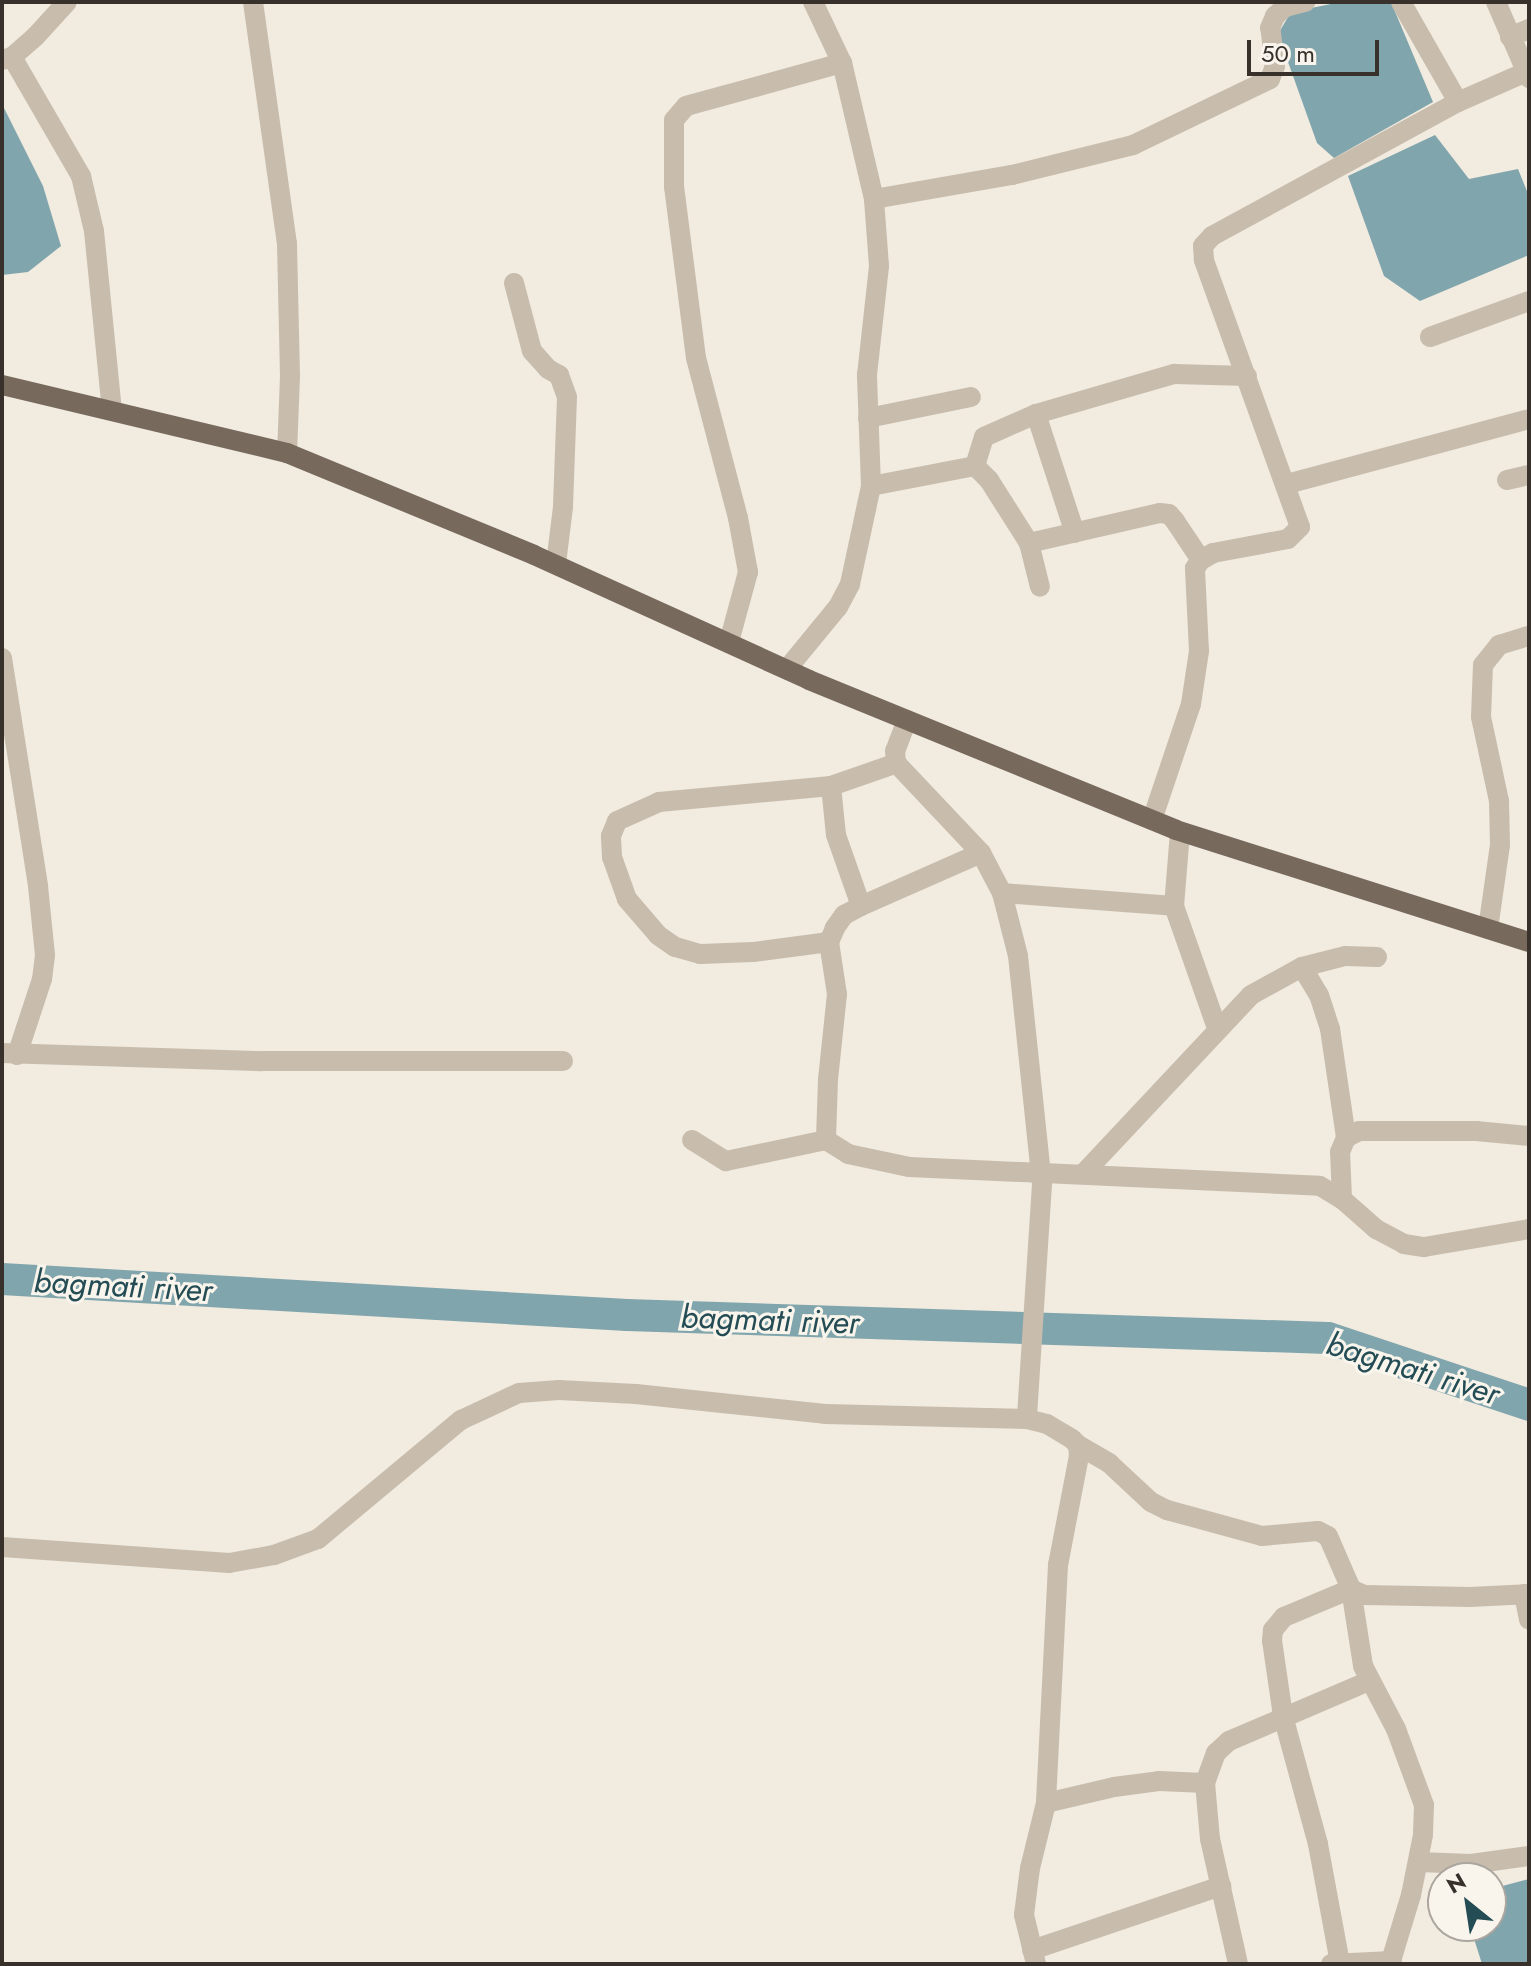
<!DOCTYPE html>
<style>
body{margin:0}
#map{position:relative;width:1531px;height:1966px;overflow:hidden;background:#f1ebe0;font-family:Jost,sans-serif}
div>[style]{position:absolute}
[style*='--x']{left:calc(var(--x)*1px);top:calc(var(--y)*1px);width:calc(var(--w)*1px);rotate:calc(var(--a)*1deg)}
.water>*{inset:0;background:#81a5ac}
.river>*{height:32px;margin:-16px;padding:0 16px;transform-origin:16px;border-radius:16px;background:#81a5ac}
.street>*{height:20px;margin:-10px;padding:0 10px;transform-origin:10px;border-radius:10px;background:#c8bdad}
.primary>*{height:20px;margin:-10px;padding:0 10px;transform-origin:10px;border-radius:10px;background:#78695d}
span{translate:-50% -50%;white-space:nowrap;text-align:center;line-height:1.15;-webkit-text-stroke:6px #f9f5ec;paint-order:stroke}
.water-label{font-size:32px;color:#244c55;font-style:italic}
.frame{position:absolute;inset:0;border:4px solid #37302b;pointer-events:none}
.north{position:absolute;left:1427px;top:1862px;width:80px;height:80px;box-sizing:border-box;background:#f9f5ec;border:2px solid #aba69f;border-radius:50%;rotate:330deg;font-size:22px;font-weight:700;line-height:32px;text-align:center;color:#37302b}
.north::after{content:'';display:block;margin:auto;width:28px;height:36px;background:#244c55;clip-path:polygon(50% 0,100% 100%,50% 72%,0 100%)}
.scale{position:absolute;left:1247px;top:40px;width:132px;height:36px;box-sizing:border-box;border:4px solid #37302b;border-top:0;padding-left:10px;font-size:24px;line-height:28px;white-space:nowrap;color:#37302b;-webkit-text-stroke:6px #f9f5ec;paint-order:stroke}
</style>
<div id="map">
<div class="water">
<div style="clip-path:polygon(1341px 2px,1391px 2px,1433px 102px,1334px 158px,1317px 143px,1278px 34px,1291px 12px)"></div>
<div style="clip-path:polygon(2px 104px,43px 186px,61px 246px,28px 272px,2px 275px)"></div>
<div style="clip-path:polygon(1435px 135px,1469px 179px,1518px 169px,1529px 196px,1529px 255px,1420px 301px,1384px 276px,1348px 176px)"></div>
<div style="clip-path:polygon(1529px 1879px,1529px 1964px,1482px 1964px,1470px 1926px,1491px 1926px,1491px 1889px)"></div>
</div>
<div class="river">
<div style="--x:2;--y:1279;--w:626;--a:3.3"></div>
<div style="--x:627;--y:1315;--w:701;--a:1.88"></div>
<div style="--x:1328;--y:1338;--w:212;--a:18.4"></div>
</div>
<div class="street">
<div style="--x:253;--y:2;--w:244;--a:82"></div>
<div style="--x:287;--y:244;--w:132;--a:88.7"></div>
<div style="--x:290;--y:376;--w:77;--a:92.2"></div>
<div style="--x:1401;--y:2;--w:115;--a:60.3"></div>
<div style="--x:1496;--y:2;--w:83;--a:66.5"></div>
<div style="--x:1510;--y:37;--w:21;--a:-23"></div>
<div style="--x:12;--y:57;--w:138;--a:59.9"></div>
<div style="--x:81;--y:176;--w:57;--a:76.7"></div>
<div style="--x:94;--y:231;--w:180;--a:84.3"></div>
<div style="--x:2;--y:60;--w:10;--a:-17"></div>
<div style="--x:12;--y:57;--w:30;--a:-41"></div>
<div style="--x:35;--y:37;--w:47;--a:-47.6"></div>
<div style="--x:874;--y:199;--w:140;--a:-9.9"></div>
<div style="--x:1012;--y:175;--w:125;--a:-13.9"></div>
<div style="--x:1133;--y:145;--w:152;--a:-25.7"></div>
<div style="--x:1270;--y:79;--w:14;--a:-69"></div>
<div style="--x:1275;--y:66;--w:38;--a:-97"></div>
<div style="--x:1270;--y:28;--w:13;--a:-67"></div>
<div style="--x:1275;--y:16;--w:13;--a:-42"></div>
<div style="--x:1285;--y:7;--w:21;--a:-14"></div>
<div style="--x:514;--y:283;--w:70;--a:75.2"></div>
<div style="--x:532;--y:351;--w:24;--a:48"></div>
<div style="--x:548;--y:369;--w:13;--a:29"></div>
<div style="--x:559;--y:375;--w:23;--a:70"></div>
<div style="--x:567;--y:397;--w:110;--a:92.1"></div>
<div style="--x:563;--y:507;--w:57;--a:97"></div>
<div style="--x:1430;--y:337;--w:105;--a:-20"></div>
<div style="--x:1036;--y:414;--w:125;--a:71.9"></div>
<div style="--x:868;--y:418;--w:105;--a:-11.5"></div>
<div style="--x:975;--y:466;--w:30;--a:-73"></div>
<div style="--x:984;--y:437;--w:57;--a:-23.9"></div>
<div style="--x:1036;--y:414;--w:144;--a:-16.2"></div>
<div style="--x:1174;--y:374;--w:73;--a:1.6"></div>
<div style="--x:1507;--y:480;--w:23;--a:-13"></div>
<div style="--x:1287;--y:484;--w:251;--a:-15"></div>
<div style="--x:871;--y:486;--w:106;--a:-10.9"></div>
<div style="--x:975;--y:466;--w:20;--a:45"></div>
<div style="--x:989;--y:480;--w:75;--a:57.6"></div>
<div style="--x:1029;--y:543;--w:45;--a:76"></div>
<div style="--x:1029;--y:543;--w:134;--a:-12.9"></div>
<div style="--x:1160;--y:513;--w:9;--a:6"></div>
<div style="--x:1169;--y:514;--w:9;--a:49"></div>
<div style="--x:1175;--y:521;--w:47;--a:56.3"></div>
<div style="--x:729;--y:642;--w:73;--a:-74.8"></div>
<div style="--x:748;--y:572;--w:55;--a:-100.5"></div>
<div style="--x:738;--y:518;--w:165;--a:-104.7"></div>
<div style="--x:696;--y:358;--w:172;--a:-97.3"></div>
<div style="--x:674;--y:187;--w:67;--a:-90"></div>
<div style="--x:674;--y:120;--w:18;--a:-49"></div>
<div style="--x:686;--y:106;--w:162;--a:-15.4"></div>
<div style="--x:2;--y:658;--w:231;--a:81"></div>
<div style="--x:38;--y:886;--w:69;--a:84.2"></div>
<div style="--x:45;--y:955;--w:24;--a:97"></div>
<div style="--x:42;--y:979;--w:80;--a:108.2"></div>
<div style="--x:787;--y:669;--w:80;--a:-50.6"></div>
<div style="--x:838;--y:607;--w:26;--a:-62"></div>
<div style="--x:850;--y:584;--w:100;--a:-77.9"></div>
<div style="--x:871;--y:486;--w:111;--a:-92.1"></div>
<div style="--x:867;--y:375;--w:110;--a:-83.7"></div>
<div style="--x:879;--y:266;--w:67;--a:-94.3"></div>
<div style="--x:874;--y:199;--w:140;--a:-103.2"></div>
<div style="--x:842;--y:63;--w:68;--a:-115.4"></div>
<div style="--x:907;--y:720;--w:33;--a:111"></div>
<div style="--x:895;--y:751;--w:12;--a:85"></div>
<div style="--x:896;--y:763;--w:124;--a:46.6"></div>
<div style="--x:981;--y:853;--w:45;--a:62.3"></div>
<div style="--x:1002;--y:893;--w:65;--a:75.7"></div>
<div style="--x:1018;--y:956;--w:229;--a:84"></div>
<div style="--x:1042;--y:1184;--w:235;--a:93.7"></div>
<div style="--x:831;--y:786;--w:49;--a:84.2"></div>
<div style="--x:836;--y:835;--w:75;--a:70.6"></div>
<div style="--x:1152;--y:820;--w:122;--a:-71.4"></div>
<div style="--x:1191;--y:704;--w:54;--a:-81.4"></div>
<div style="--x:1199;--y:651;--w:83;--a:-92.8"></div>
<div style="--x:1195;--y:568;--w:10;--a:-53"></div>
<div style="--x:1201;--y:560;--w:14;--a:-30"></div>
<div style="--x:1213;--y:553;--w:76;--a:-10.6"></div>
<div style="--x:1288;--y:539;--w:17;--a:-45"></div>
<div style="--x:1300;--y:527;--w:284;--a:-109.8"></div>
<div style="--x:1204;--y:260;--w:14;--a:-94"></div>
<div style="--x:1203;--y:246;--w:13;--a:-48"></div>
<div style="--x:1212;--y:236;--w:280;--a:-28.6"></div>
<div style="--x:1458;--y:102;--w:74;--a:-23.8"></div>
<div style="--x:1180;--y:832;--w:74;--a:94.6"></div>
<div style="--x:1174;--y:906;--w:129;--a:70.6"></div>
<div style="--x:981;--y:853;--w:131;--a:156.2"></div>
<div style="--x:861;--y:906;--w:19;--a:152"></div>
<div style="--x:844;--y:915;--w:16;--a:125"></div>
<div style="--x:835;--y:928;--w:15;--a:113"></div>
<div style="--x:829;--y:942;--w:53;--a:81.3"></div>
<div style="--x:837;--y:994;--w:85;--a:96"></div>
<div style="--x:828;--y:1079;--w:61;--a:91.9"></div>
<div style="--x:826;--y:1140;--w:26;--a:32"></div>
<div style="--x:848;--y:1154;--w:62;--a:12"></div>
<div style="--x:909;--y:1167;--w:411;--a:2.6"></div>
<div style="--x:1320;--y:1186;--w:26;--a:31"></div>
<div style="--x:1342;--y:1199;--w:45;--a:41.4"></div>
<div style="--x:1376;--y:1229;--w:32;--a:28"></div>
<div style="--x:1404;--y:1244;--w:20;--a:9"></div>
<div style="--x:1424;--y:1247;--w:107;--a:-9.7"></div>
<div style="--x:1002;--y:893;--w:172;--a:4.3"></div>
<div style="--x:1488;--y:929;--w:85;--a:-81.9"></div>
<div style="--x:1500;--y:845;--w:44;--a:-91.3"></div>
<div style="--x:1499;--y:801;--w:86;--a:-102.1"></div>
<div style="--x:1481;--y:717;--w:52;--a:-87.8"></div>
<div style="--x:1483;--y:665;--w:26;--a:-51"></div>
<div style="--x:1499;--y:645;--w:31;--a:-17"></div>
<div style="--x:829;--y:942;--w:77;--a:172.5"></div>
<div style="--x:753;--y:952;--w:53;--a:177.8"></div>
<div style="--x:700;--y:954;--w:26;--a:-164"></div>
<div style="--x:675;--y:947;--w:21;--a:-145"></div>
<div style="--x:658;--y:935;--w:48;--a:-130.7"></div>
<div style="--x:627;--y:899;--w:45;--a:-109.7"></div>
<div style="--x:612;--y:857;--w:21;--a:-93"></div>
<div style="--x:611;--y:836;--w:16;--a:-68"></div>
<div style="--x:617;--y:821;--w:46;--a:-24.3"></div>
<div style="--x:659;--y:802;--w:173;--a:-5.3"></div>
<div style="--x:831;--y:786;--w:70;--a:-19.2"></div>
<div style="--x:1302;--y:967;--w:33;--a:59"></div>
<div style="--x:1319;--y:995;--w:36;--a:72"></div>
<div style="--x:1330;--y:1029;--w:110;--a:81.6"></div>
<div style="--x:2;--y:1053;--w:259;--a:1.8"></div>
<div style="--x:261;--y:1061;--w:302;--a:0"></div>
<div style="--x:692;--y:1140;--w:40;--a:32"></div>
<div style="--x:726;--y:1161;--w:102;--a:-11.9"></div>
<div style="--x:1083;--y:1174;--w:245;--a:-46.8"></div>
<div style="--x:1251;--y:995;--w:58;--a:-28.8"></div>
<div style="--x:1302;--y:967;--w:44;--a:-14.3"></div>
<div style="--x:1345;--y:956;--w:32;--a:2"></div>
<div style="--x:1342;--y:1199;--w:47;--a:-92.4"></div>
<div style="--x:1340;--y:1152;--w:15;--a:-67"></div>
<div style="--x:1346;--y:1138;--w:15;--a:-28"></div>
<div style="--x:1359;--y:1131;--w:117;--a:0"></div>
<div style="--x:1476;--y:1131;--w:53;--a:5.4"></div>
<div style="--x:1078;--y:1445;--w:36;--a:30"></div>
<div style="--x:1109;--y:1463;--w:57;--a:42.9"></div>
<div style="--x:1151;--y:1502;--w:18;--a:27"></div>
<div style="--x:1167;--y:1510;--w:98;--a:15.3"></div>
<div style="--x:1262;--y:1536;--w:56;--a:-5.1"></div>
<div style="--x:1318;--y:1531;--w:11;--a:27"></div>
<div style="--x:1328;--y:1536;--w:58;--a:66.5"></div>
<div style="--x:1351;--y:1589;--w:14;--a:25"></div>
<div style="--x:1364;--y:1595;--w:106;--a:1.1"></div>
<div style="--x:1470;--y:1597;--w:59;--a:-2.9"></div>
<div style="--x:2;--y:1547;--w:228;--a:4"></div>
<div style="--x:229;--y:1563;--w:46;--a:-10.1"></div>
<div style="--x:274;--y:1555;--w:47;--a:-20"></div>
<div style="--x:318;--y:1539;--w:186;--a:-39.8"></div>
<div style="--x:461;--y:1420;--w:64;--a:-25"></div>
<div style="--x:519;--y:1393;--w:40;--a:-4.3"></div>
<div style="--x:559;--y:1390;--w:77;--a:3"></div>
<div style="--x:636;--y:1394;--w:190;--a:6"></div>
<div style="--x:825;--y:1414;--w:202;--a:1.4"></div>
<div style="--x:1027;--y:1419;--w:21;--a:14"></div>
<div style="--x:1047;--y:1424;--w:29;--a:31"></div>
<div style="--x:1072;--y:1439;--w:8;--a:45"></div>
<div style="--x:1078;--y:1445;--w:11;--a:85"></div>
<div style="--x:1079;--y:1456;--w:111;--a:100.9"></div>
<div style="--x:1058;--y:1565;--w:238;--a:92.9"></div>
<div style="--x:1046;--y:1803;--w:67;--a:103.8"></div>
<div style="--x:1030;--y:1868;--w:47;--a:97.3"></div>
<div style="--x:1024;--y:1915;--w:50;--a:76.2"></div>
<div style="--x:1524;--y:1594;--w:26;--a:79"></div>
<div style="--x:1046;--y:1803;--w:70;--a:-13.2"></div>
<div style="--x:1114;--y:1787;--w:45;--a:-7.6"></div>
<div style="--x:1159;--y:1781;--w:46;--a:2.5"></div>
<div style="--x:1418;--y:1862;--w:53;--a:2.2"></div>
<div style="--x:1471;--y:1864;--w:59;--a:-7.9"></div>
<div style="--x:1032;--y:1950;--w:200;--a:-18.7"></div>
<div style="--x:1340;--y:1963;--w:121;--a:-100.5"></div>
<div style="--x:1318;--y:1844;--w:133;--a:-105.3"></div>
<div style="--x:1283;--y:1716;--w:76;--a:-98.3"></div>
<div style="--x:1272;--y:1641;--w:11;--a:-85"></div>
<div style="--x:1273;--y:1630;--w:17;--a:-50"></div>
<div style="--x:1284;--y:1617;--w:73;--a:-22.7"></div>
<div style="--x:1351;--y:1589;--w:78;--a:81.1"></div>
<div style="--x:1363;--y:1666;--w:71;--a:62.4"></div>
<div style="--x:1396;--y:1729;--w:81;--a:69.8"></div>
<div style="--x:1424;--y:1805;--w:30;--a:92"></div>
<div style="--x:1423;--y:1835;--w:61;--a:101.3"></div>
<div style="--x:1411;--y:1895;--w:72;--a:106.9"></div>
<div style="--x:1238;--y:1964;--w:128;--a:-102.6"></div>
<div style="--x:1210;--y:1839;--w:56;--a:-95.1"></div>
<div style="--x:1205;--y:1783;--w:32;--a:-70"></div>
<div style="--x:1216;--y:1753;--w:18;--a:-43"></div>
<div style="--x:1229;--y:1741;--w:152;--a:-23.2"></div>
<div style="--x:1331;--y:1964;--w:61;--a:-2.8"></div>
</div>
<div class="primary">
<div style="--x:2;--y:385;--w:293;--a:13.4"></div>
<div style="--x:287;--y:453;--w:267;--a:22.4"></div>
<div style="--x:534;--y:555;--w:302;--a:24.4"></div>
<div style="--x:809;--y:680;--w:396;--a:22.2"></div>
<div style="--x:1176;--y:830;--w:370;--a:17.6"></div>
</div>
<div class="water-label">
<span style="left:123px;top:1286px;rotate:3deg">bagmati river</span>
<span style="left:770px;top:1320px;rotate:2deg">bagmati river</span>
<span style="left:1413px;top:1369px;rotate:17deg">bagmati river</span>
</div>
<div class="frame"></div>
<div class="north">N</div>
<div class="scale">50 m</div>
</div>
